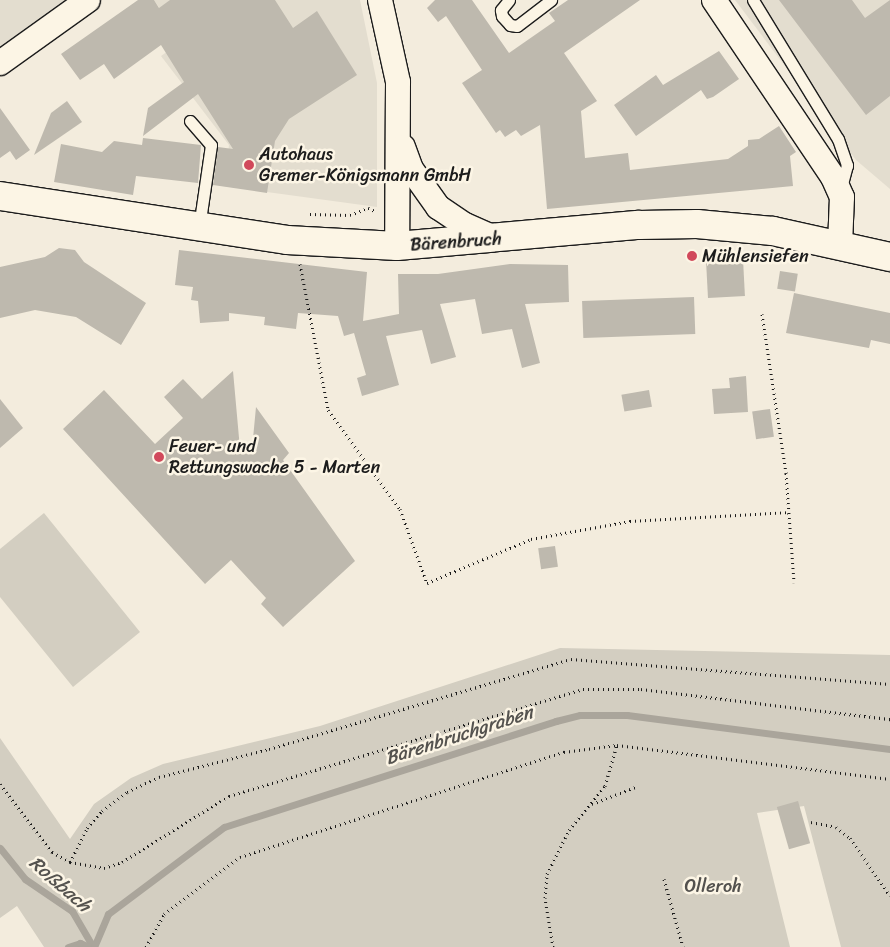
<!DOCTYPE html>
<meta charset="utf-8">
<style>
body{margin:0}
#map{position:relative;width:890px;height:947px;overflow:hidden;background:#f3ecdd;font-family:Sriracha,sans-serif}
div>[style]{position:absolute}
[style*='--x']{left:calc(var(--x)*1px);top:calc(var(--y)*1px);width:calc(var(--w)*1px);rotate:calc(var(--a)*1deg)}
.built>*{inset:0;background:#e3ddcf}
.green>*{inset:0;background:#d3cec1}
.stream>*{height:7px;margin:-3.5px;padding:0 3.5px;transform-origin:3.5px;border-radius:3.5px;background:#aaa59b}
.building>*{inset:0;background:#beb9ae;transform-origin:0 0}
.path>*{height:3px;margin-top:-1.5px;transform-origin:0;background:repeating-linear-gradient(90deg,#1c1c1c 0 1px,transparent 0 5px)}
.roads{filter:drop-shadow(1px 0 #1c1c1c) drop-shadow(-1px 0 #1c1c1c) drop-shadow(0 1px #1c1c1c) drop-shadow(0 -1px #1c1c1c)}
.service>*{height:11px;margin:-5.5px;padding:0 5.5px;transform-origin:5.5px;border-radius:5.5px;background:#fcf5e5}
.minor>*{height:24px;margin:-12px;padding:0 12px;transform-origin:12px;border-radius:12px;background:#fcf5e5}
.secondary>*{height:28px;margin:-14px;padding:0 14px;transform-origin:14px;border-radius:14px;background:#fcf5e5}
.dots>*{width:14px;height:14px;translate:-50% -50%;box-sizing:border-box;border:2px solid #fcf5e5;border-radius:50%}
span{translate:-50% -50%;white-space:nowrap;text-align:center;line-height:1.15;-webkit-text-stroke:5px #fcf5e5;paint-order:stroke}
.poi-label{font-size:18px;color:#1c1c1c}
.left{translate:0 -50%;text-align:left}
.street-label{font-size:18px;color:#1c1c1c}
.park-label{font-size:18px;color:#53514e}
.water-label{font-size:19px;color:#55534f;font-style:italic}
</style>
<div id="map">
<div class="built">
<div style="clip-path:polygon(0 0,85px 0,0 58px)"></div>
<div style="clip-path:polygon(154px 0,360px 0,377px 83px,377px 207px,223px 186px,229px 145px,161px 56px,182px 41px)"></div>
<div style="clip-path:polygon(735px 0,890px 0,890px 189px,856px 160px)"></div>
</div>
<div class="green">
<div style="clip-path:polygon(44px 513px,140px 632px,73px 687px,0 597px,0 549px)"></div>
<div style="clip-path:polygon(560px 648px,890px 655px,890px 947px,841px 947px,804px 806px,757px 813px,790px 947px,44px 947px,17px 906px,0 918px,0 738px,70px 839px,94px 804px,131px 778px,163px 764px,320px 726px)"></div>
</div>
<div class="stream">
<div style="--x:0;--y:848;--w:40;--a:51"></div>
<div style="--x:25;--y:879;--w:57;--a:34.2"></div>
<div style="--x:72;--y:911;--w:42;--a:59.7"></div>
<div style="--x:68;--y:947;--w:13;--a:-18"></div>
<div style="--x:80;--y:943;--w:10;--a:24"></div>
<div style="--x:94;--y:947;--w:36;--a:-67"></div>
<div style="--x:108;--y:914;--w:145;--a:-36.9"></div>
<div style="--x:224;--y:827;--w:349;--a:-17.7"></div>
<div style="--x:556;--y:721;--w:25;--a:-14"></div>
<div style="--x:580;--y:715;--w:47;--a:0"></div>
<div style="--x:627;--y:715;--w:265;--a:7.4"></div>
</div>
<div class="building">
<div style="clip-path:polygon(138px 0,154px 0,159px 8px,170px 0,275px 0,293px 28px,317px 11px,357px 75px,289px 119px,275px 141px,267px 193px,213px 185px,218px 147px,233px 149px,198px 94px,143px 136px,148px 108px,184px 82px,161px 45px,114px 79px,104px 64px,80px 80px,61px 54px)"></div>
<div style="clip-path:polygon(435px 0,472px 0,509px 53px,555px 21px,549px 13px,568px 0,640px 0,564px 53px,597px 101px,581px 111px,585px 158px,628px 153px,630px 170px,728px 159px,748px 146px,748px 140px,759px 139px,779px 126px,796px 152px,790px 156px,793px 186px,547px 209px,540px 125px,521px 136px,516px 130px,505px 137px,500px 130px,496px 133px,462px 83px,482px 70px,446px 16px,438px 22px,427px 8px)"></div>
<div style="clip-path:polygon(779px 0,852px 0,865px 18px,890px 0,890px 96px,866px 115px)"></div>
<div style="clip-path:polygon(719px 51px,739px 79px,713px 97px,707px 99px,701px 90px,636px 136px,614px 105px,656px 75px,663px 85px)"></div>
<div style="clip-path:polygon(67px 101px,82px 122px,34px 155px,51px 113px)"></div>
<div style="clip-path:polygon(0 108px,30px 150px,16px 160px,10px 151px,0 158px)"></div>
<div style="clip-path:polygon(143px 138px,201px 145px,198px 183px,136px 176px,133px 195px,54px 182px,61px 144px,102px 152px,114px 141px,142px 145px)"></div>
<div style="clip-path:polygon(59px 248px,75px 250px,84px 262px,146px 303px,121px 345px,76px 317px,35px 310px,0 318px,0 267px,45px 257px)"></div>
<div style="clip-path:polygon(179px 250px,367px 272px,363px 321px,399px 314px,398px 274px,438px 274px,510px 264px,568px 265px,569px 302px,525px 304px,540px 363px,522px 368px,512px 329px,482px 334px,475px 299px,440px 304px,456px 357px,431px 364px,422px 330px,386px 336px,399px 385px,362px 396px,357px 378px,366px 375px,354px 333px,344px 336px,338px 316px,298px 313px,296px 329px,264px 325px,265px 317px,229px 313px,229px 321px,200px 323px,198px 301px,191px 300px,193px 287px,175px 285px)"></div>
<div style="left:743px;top:259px;width:37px;height:37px;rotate:87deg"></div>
<div style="left:780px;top:271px;width:18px;height:18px;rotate:9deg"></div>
<div style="clip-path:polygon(794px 293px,890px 313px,890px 344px,871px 340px,869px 348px,786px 333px)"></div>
<div style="left:694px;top:297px;width:37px;height:112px;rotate:88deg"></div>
<div style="clip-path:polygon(233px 371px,240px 449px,252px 449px,256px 407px,289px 453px,283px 460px,355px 561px,283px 627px,261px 604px,266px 598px,231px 560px,205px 584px,63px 429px,104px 390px,155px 444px,183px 418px,164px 397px,183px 379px,202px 399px)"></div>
<div style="clip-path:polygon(746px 376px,748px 412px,714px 414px,712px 389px,730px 388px,729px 378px)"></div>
<div style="left:649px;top:390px;width:17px;height:28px;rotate:80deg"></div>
<div style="clip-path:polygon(0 399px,23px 428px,0 448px)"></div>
<div style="left:770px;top:409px;width:28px;height:18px;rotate:82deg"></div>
<div style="left:555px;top:546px;width:21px;height:17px;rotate:82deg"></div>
<div style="left:798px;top:801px;width:44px;height:22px;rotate:74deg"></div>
</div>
<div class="path">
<div style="--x:310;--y:214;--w:40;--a:1.4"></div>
<div style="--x:350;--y:215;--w:19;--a:-21"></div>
<div style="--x:368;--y:208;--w:8;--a:23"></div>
<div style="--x:300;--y:264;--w:149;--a:79.1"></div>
<div style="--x:328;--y:410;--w:122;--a:54"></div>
<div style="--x:400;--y:509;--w:79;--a:70"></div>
<div style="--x:427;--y:583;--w:113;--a:-22.9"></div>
<div style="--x:531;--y:539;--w:101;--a:-10.3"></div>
<div style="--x:630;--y:521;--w:159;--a:-3.2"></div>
<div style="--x:762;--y:314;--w:161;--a:81.4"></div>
<div style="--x:786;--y:473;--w:110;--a:85.8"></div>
<div style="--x:0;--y:784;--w:86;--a:52.6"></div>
<div style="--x:52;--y:852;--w:21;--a:29"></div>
<div style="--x:70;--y:862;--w:35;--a:10"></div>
<div style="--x:104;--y:868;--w:19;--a:-18"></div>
<div style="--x:122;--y:862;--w:126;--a:-31.7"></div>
<div style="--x:229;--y:796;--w:370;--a:-16.8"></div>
<div style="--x:583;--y:689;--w:58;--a:0"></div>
<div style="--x:641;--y:689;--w:251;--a:6.9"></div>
<div style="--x:592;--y:804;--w:49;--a:-21.4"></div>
<div style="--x:811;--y:822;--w:25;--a:11"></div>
<div style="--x:836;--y:827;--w:18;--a:38"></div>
<div style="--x:850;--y:838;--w:70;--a:55.4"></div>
<div style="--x:70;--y:862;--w:38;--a:-63"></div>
<div style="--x:87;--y:828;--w:23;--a:-49"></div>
<div style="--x:102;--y:811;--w:31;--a:-37"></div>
<div style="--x:127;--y:792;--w:35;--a:-25"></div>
<div style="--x:159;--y:777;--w:114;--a:-14.3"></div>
<div style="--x:269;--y:749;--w:315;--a:-16.6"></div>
<div style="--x:571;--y:659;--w:320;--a:4.5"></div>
<div style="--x:664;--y:879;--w:71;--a:74.4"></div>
<div style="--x:146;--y:947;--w:38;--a:-61"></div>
<div style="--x:164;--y:914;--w:95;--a:-36.9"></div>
<div style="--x:240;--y:857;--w:341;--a:-18"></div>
<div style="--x:564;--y:752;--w:53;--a:-7.5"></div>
<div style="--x:617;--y:745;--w:275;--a:7.1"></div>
<div style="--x:553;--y:947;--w:50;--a:-99.3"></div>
<div style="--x:545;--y:898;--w:24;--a:-85"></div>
<div style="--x:547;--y:874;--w:49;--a:-63.4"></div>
<div style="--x:569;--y:830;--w:57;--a:-50.7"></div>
<div style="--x:605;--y:786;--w:43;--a:-73.7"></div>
</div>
<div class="roads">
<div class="service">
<div style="--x:509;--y:0;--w:13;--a:129"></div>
<div style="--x:501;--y:10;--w:6;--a:81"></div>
<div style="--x:502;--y:16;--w:12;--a:48"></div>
<div style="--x:510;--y:25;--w:7;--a:8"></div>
<div style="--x:517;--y:26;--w:43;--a:-37.4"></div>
<div style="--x:753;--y:0;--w:163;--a:58.6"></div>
<div style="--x:838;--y:139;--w:28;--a:71"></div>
<div style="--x:847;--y:165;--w:23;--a:105"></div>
<div style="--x:190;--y:121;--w:32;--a:49"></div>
<div style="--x:211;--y:145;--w:83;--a:98.3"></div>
</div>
<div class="minor">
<div style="--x:380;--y:0;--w:84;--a:77.6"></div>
<div style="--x:398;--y:82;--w:164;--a:90.3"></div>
<div style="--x:714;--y:0;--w:213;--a:56.1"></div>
<div style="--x:833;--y:177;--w:22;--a:66"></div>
<div style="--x:842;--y:197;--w:48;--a:92.4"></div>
<div style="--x:0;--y:63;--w:108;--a:-35.6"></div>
<div style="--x:403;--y:147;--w:23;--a:70"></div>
<div style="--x:411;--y:169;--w:47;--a:54.6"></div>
<div style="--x:438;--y:207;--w:32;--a:34"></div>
<div style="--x:465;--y:225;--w:34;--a:24"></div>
</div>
<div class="secondary">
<div style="--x:0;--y:196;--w:290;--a:8.7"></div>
<div style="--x:287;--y:240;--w:110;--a:3.1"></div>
<div style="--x:397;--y:246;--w:243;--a:-5"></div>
<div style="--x:639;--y:225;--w:58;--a:-1"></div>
<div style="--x:697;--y:224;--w:76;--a:5.3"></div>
<div style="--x:773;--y:231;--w:120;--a:12.5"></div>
</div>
</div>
<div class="dots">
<div style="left:249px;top:165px;background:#d1495b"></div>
<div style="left:692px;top:256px;background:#d1495b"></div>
<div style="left:159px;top:457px;background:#d1495b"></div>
</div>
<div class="poi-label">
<span class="left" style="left:259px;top:165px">Autohaus<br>Gremer-Königsmann GmbH</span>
<span class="left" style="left:702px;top:256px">Mühlensiefen</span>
<span class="left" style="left:169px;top:457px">Feuer- und<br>Rettungswache 5 - Marten</span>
</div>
<div class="street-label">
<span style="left:456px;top:242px;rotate:-4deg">Bärenbruch</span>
</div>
<div class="park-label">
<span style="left:713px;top:886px">Olleroh</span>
</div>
<div class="water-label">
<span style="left:459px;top:735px;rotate:-18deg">Bärenbruchgraben</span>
<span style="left:60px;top:884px;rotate:41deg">Roßbach</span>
</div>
</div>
